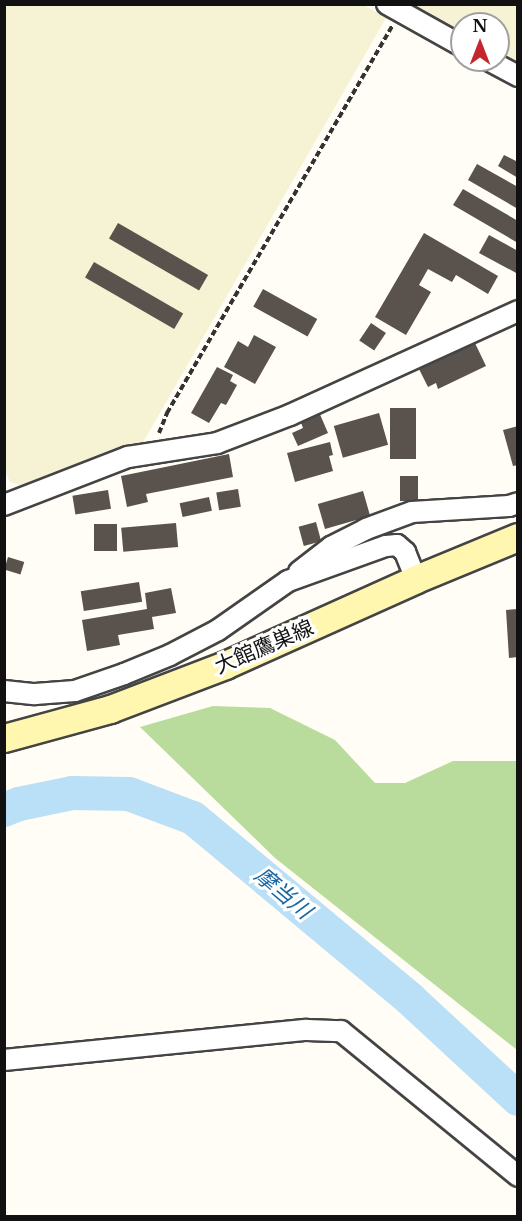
<!DOCTYPE html>
<meta charset="utf-8">
<style>
body{margin:0}
#map{position:relative;width:522px;height:1221px;overflow:hidden;background:#fffdf5;font-family:"Libre Baskerville","Noto Sans JP",serif}
div>[style]{position:absolute}
[style*='--x']{left:calc(var(--x)*1px);top:calc(var(--y)*1px);width:calc(var(--w)*1px);rotate:calc(var(--a)*1deg)}
.farmland>*{inset:0;background:#f6f3d4}
.forest>*{inset:0;background:#b9dc9c}
.river>*{height:34px;margin:-17px;padding:0 17px;transform-origin:17px;border-radius:17px;background:#b9e0f7}
.building>*{inset:0;background:#5a524d;transform-origin:0 0}
.path>*{height:4px;margin-top:-2px;transform-origin:0;background:repeating-linear-gradient(90deg,#333 0 6px,transparent 0 9px)}
.roads{filter:drop-shadow(2px 0 #444) drop-shadow(-2px 0 #444) drop-shadow(0 2px #444) drop-shadow(0 -2px #444)}
.street>*{height:20px;margin:-10px;padding:0 10px;transform-origin:10px;border-radius:10px;background:#fff}
.secondary>*{height:27px;margin:-13.5px;padding:0 13.5px;transform-origin:13.5px;border-radius:13.5px;background:#fff6b0}
span{translate:-50% -50%;white-space:nowrap;text-align:center;line-height:1.15;-webkit-text-stroke:6px #fff;paint-order:stroke}
.street-label{font-size:21px;color:#111}
.water-label{font-size:22px;color:#1768a6;font-style:italic}
.frame{position:absolute;inset:0;border:6px solid #111;pointer-events:none}
.north{position:absolute;left:450px;top:12px;width:60px;height:60px;box-sizing:border-box;background:#fff;border:2px solid #a0a0a0;border-radius:50%;rotate:0deg;font-size:16px;font-weight:700;line-height:24px;text-align:center;color:#111}
.north::after{content:'';display:block;margin:auto;width:21px;height:27px;background:#c4262e;clip-path:polygon(50% 0,100% 100%,50% 72%,0 100%)}
</style>
<div id="map">
<div class="farmland">
<div style="clip-path:polygon(362px 4px,386px 18px,141px 446px,125px 449px,23px 486px,10px 482px,4px 469px,4px 5px)"></div>
<div style="clip-path:polygon(414px 4px,517px 5px,517px 65px,498px 54px,498px 24px,462px 24px,462px 34px,413px 7px)"></div>
</div>
<div class="forest">
<div style="clip-path:polygon(213px 706px,270px 708px,335px 740px,375px 783px,405px 783px,453px 761px,517px 761px,517px 1050px,275px 858px,140px 727px)"></div>
</div>
<div class="river">
<div style="--x:4;--y:810;--w:16;--a:-22"></div>
<div style="--x:19;--y:804;--w:54;--a:-11.7"></div>
<div style="--x:72;--y:793;--w:57;--a:1"></div>
<div style="--x:129;--y:794;--w:68;--a:20.6"></div>
<div style="--x:193;--y:818;--w:283;--a:39.8"></div>
<div style="--x:410;--y:999;--w:147;--a:42.8"></div>
</div>
<div class="building">
<div style="clip-path:polygon(504px 155px,518px 162px,518px 178px,498px 166px)"></div>
<div style="clip-path:polygon(477px 164px,518px 187px,518px 209px,468px 180px)"></div>
<div style="clip-path:polygon(463px 189px,518px 221px,518px 243px,453px 205px)"></div>
<div style="left:118px;top:223px;width:104px;height:18px;rotate:30deg"></div>
<div style="clip-path:polygon(424px 233px,498px 276px,488px 294px,456px 275px,452px 282px,428px 269px,419px 285px,431px 292px,406px 335px,375px 317px)"></div>
<div style="clip-path:polygon(489px 235px,518px 251px,518px 274px,479px 253px)"></div>
<div style="left:94px;top:262px;width:103px;height:18px;rotate:30deg"></div>
<div style="left:263px;top:289px;width:62px;height:20px;rotate:29deg"></div>
<div style="left:371px;top:323px;width:18px;height:21px;rotate:34deg"></div>
<div style="clip-path:polygon(254px 335px,276px 347px,255px 384px,224px 367px,238px 341px,248px 347px)"></div>
<div style="clip-path:polygon(474px 341px,486px 366px,438px 389px,436px 383px,428px 387px,418px 367px)"></div>
<div style="clip-path:polygon(217px 367px,233px 375px,230px 381px,237px 385px,226px 405px,221px 403px,209px 423px,191px 413px)"></div>
<div style="left:390px;top:408px;width:26px;height:51px"></div>
<div style="clip-path:polygon(319px 412px,328px 433px,298px 446px,292px 433px,303px 428px,300px 420px)"></div>
<div style="left:379px;top:413px;width:33px;height:47px;rotate:74deg"></div>
<div style="clip-path:polygon(518px 426px,518px 465px,513px 466px,503px 430px)"></div>
<div style="clip-path:polygon(330px 442px,333px 455px,329px 456px,333px 471px,295px 482px,287px 453px)"></div>
<div style="clip-path:polygon(229px 454px,233px 477px,146px 494px,148px 502px,127px 507px,121px 476px)"></div>
<div style="left:400px;top:476px;width:18px;height:25px"></div>
<div style="left:238px;top:489px;width:18px;height:22px;rotate:81deg"></div>
<div style="left:108px;top:490px;width:19px;height:36px;rotate:81deg"></div>
<div style="left:363px;top:491px;width:26px;height:47px;rotate:74deg"></div>
<div style="left:209px;top:497px;width:14px;height:30px;rotate:78deg"></div>
<div style="left:316px;top:522px;width:20px;height:18px;rotate:75deg"></div>
<div style="left:176px;top:523px;width:24px;height:55px;rotate:85deg"></div>
<div style="left:94px;top:524px;width:23px;height:27px"></div>
<div style="left:8px;top:557px;width:17px;height:13px;rotate:17deg"></div>
<div style="left:139px;top:582px;width:20px;height:59px;rotate:81deg"></div>
<div style="clip-path:polygon(171px 588px,176px 613px,152px 617px,154px 629px,118px 635px,120px 645px,87px 651px,82px 620px,147px 609px,145px 593px)"></div>
<div style="clip-path:polygon(518px 609px,518px 657px,509px 658px,506px 610px)"></div>
</div>
<div class="path">
<div style="--x:159;--y:433;--w:22;--a:-68"></div>
<div style="--x:167;--y:413;--w:448;--a:-59.8"></div>
</div>
<div class="roads">
<div class="street">
<div style="--x:387;--y:4;--w:86;--a:29.2"></div>
<div style="--x:488;--y:60;--w:34;--a:28"></div>
<div style="--x:4;--y:505;--w:133;--a:-21.2"></div>
<div style="--x:128;--y:457;--w:90;--a:-8.9"></div>
<div style="--x:217;--y:443;--w:78;--a:-21"></div>
<div style="--x:290;--y:415;--w:251;--a:-24.5"></div>
<div style="--x:299;--y:572;--w:41;--a:-38"></div>
<div style="--x:331;--y:547;--w:39;--a:-27"></div>
<div style="--x:366;--y:529;--w:49;--a:-20.3"></div>
<div style="--x:412;--y:512;--w:97;--a:-3.5"></div>
<div style="--x:509;--y:506;--w:9;--a:-18"></div>
<div style="--x:4;--y:691;--w:31;--a:6"></div>
<div style="--x:35;--y:694;--w:40;--a:-4.3"></div>
<div style="--x:75;--y:691;--w:52;--a:-19.1"></div>
<div style="--x:124;--y:674;--w:50;--a:-22.4"></div>
<div style="--x:170;--y:655;--w:54;--a:-27.5"></div>
<div style="--x:218;--y:630;--w:85;--a:-35"></div>
<div style="--x:288;--y:581;--w:104;--a:-19.7"></div>
<div style="--x:386;--y:546;--w:11;--a:-5"></div>
<div style="--x:397;--y:545;--w:11;--a:41"></div>
<div style="--x:405;--y:552;--w:29;--a:68"></div>
<div style="--x:4;--y:1060;--w:304;--a:-5.7"></div>
<div style="--x:307;--y:1030;--w:34;--a:2"></div>
<div style="--x:341;--y:1031;--w:229;--a:39.3"></div>
</div>
<div class="secondary">
<div style="--x:4;--y:738;--w:110;--a:-15.3"></div>
<div style="--x:110;--y:709;--w:123;--a:-20.9"></div>
<div style="--x:225;--y:665;--w:209;--a:-24.2"></div>
<div style="--x:416;--y:579;--w:110;--a:-22.4"></div>
</div>
</div>
<div class="street-label">
<span style="left:264px;top:647px;rotate:-23deg">大館鷹巣線</span>
</div>
<div class="water-label">
<span style="left:283px;top:893px;rotate:40deg">摩当川</span>
</div>
<div class="frame"></div>
<div class="north">N</div>
</div>
